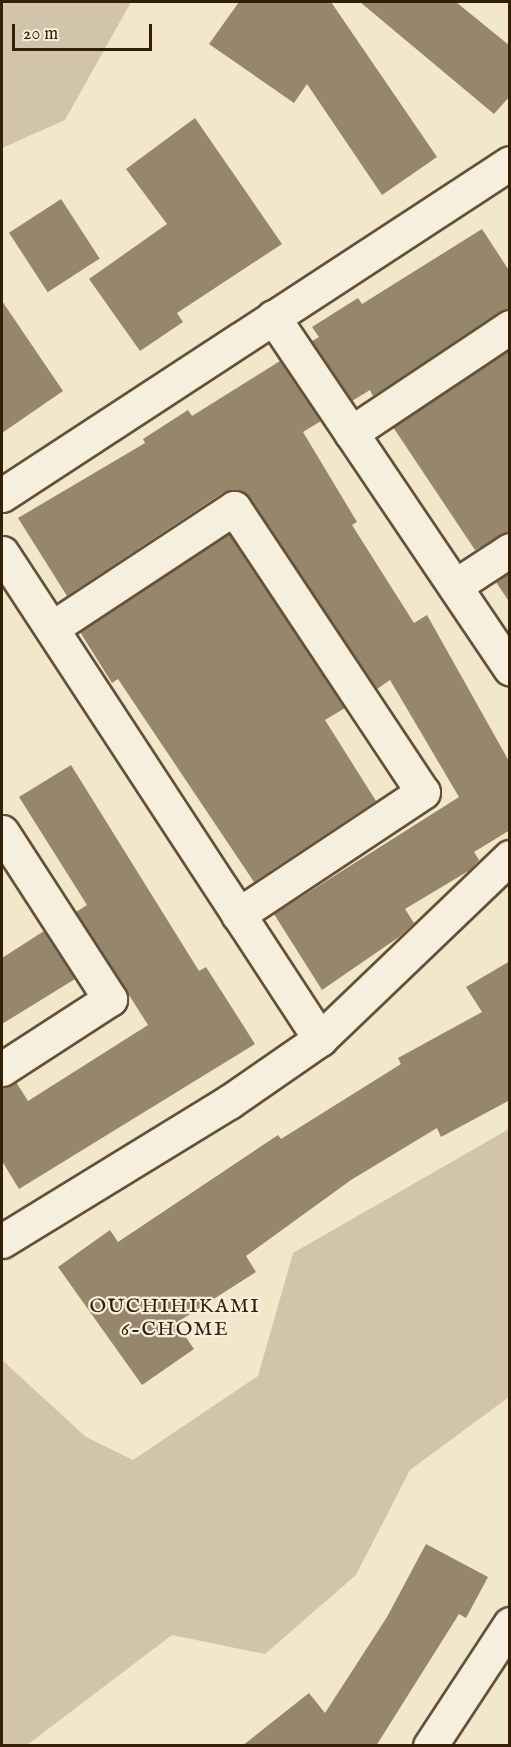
<!DOCTYPE html>
<style>
body{margin:0}
#map{position:relative;width:511px;height:1747px;overflow:hidden;background:#f2e6cb;font-family:"IM FELL English",serif}
div>[style]{position:absolute}
[style*='--x']{left:calc(var(--x)*1px);top:calc(var(--y)*1px);width:calc(var(--w)*1px);rotate:calc(var(--a)*1deg)}
.green>*{inset:0;background:#d2c4aa}
.building>*{inset:0;background:#96876c;transform-origin:0 0}
.roads{filter:drop-shadow(2px 0 #635237) drop-shadow(-2px 0 #635237) drop-shadow(0 2px #635237) drop-shadow(0 -2px #635237)}
.street>*{height:33px;margin:-16.5px;padding:0 16.5px;transform-origin:16.5px;border-radius:16.5px;background:#f7efdd}
span{translate:-50% -50%;white-space:nowrap;text-align:center;line-height:1.15;-webkit-text-stroke:4.5px #f7efdd;paint-order:stroke}
.neighbourhood-label{font-size:20px;color:#332006;letter-spacing:1.5px}
.frame{position:absolute;inset:0;border:3px solid #332006;pointer-events:none}
.scale{position:absolute;left:12px;top:24px;width:140px;height:27px;box-sizing:border-box;border:3px solid #332006;border-top:0;padding-left:8px;font-size:18px;line-height:21px;white-space:nowrap;color:#332006;-webkit-text-stroke:4px #f7efdd;paint-order:stroke}
</style>
<div id="map">
<div class="green">
<div style="clip-path:polygon(2px 2px,131px 2px,65px 120px,2px 148px)"></div>
<div style="clip-path:polygon(509px 1129px,509px 1397px,410px 1470px,356px 1575px,265px 1654px,172px 1635px,27px 1745px,2px 1745px,2px 1360px,86px 1437px,133px 1460px,258px 1376px,293px 1253px)"></div>
</div>
<div class="building">
<div style="clip-path:polygon(239px 2px,331px 2px,437px 157px,382px 195px,307px 84px,294px 103px,209px 44px)"></div>
<div style="clip-path:polygon(360px 2px,456px 2px,510px 46px,510px 96px,494px 114px)"></div>
<div style="clip-path:polygon(195px 118px,282px 244px,177px 313px,183px 322px,140px 351px,89px 279px,167px 224px,126px 169px)"></div>
<div style="left:61px;top:199px;width:71px;height:62px;rotate:57deg"></div>
<div style="clip-path:polygon(482px 229px,510px 272px,510px 308px,373px 396px,370px 390px,352px 401px,312px 341px,319px 337px,312px 327px,358px 298px,362px 304px)"></div>
<div style="clip-path:polygon(2px 301px,63px 391px,2px 433px)"></div>
<div style="clip-path:polygon(510px 350px,510px 531px,475px 550px,393px 427px)"></div>
<div style="clip-path:polygon(280px 361px,321px 421px,303px 432px,357px 522px,352px 525px,414px 623px,427px 615px,510px 763px,510px 830px,474px 852px,479px 860px,470px 870px,405px 909px,414px 923px,399px 937px,322px 990px,274px 914px,459px 797px,390px 680px,377px 689px,242px 491px,224px 492px,67px 596px,18px 518px,145px 443px,143px 439px,188px 410px,192px 416px)"></div>
<div style="clip-path:polygon(229px 534px,345px 708px,325px 720px,376px 801px,254px 882px,118px 679px,112px 683px,80px 632px)"></div>
<div style="clip-path:polygon(510px 573px,510px 603px,496px 582px)"></div>
<div style="clip-path:polygon(71px 765px,199px 971px,206px 967px,255px 1044px,19px 1189px,2px 1161px,2px 1087px,16px 1082px,28px 1101px,148px 1025px,76px 912px,87px 905px,19px 797px)"></div>
<div style="clip-path:polygon(44px 931px,75px 979px,2px 1024px,2px 958px)"></div>
<div style="clip-path:polygon(510px 961px,510px 1100px,441px 1137px,437px 1128px,351px 1180px,246px 1256px,256px 1272px,176px 1323px,194px 1349px,142px 1385px,58px 1267px,110px 1230px,118px 1242px,278px 1135px,281px 1139px,401px 1064px,398px 1058px,482px 1012px,466px 987px)"></div>
<div style="clip-path:polygon(426px 1544px,488px 1577px,466px 1618px,459px 1614px,376px 1746px,242px 1746px,309px 1693px,325px 1713px,387px 1617px)"></div>
</div>
<div class="roads">
<div class="street">
<div style="--x:273;--y:317;--w:424;--a:56"></div>
<div style="--x:351;--y:433;--w:191;--a:-33.7"></div>
<div style="--x:2;--y:495;--w:607;--a:-33.17"></div>
<div style="--x:2;--y:553;--w:581;--a:56.8"></div>
<div style="--x:455;--y:586;--w:66;--a:-33.2"></div>
<div style="--x:52;--y:628;--w:218;--a:-33.4"></div>
<div style="--x:234;--y:508;--w:341;--a:56.4"></div>
<div style="--x:423;--y:792;--w:222;--a:146.4"></div>
<div style="--x:2;--y:832;--w:199;--a:57.1"></div>
<div style="--x:110;--y:999;--w:129;--a:147.1"></div>
<div style="--x:2;--y:1241;--w:266;--a:-31.5"></div>
<div style="--x:229;--y:1102;--w:111;--a:-34.7"></div>
<div style="--x:320;--y:1039;--w:263;--a:-43.8"></div>
<div style="--x:430;--y:1746;--w:146;--a:-56.7"></div>
</div>
</div>
<div class="neighbourhood-label">
<span style="left:175px;top:1318px">OUCHIHIKAMI<br>6-CHOME</span>
</div>
<div class="frame"></div>
<div class="scale">20 m</div>
</div>
